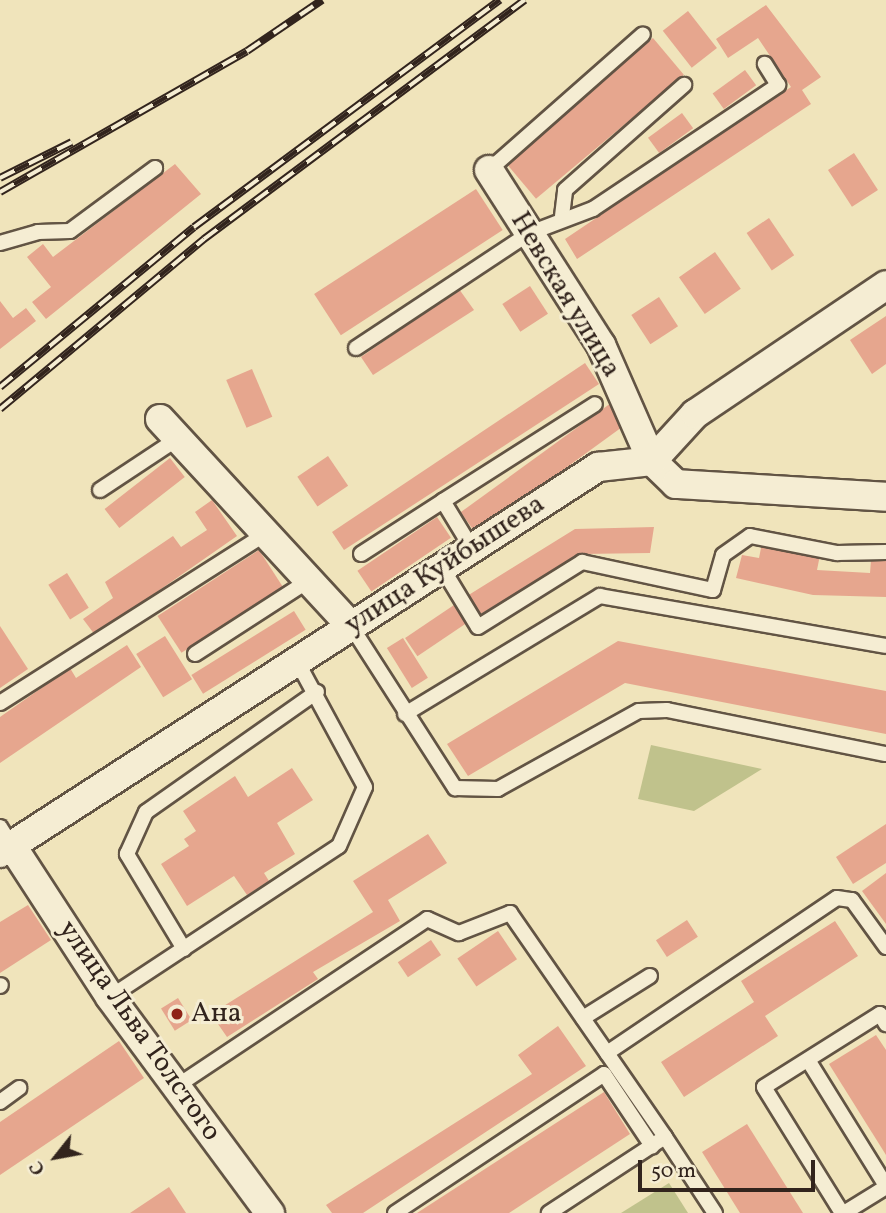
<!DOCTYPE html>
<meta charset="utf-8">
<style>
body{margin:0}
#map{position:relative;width:886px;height:1213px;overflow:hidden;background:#f0e4bb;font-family:Vollkorn,serif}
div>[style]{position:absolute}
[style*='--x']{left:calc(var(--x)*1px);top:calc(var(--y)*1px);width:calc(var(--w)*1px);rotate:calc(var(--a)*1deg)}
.green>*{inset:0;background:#c0c28c}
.building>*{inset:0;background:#e6a68e;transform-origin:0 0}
.roads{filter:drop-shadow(2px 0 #625444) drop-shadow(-2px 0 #625444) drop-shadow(0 2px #625444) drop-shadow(0 -2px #625444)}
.service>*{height:14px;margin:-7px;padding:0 7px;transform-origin:7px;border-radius:7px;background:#f5edd3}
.minor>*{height:28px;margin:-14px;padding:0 14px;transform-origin:14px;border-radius:14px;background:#f5edd3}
.rail>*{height:8px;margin-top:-4px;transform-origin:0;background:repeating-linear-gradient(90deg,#f5edd3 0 16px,#32241d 0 32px);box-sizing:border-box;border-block:2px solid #32241d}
.dots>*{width:19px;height:19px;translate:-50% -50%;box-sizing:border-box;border:4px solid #f5edd3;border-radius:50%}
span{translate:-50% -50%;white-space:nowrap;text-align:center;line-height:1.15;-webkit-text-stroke:6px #f5edd3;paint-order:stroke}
.street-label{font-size:28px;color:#32241d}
.poi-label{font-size:28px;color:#32241d}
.left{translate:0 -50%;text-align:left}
.north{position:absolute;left:21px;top:1122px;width:70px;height:70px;-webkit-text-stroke:5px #f5edd3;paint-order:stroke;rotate:239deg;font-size:19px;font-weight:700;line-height:28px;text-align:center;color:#32241d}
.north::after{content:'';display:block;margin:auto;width:24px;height:32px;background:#32241d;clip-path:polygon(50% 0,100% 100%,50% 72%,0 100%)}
.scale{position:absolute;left:638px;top:1160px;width:177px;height:32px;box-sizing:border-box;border:4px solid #32241d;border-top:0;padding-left:9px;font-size:21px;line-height:24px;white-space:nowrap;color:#32241d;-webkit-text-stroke:5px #f5edd3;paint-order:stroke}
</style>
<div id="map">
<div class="green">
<div style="clip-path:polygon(651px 745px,762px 769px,694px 811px,638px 799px)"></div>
<div style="clip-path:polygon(669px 1183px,688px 1213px,621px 1213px)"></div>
</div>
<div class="building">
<div style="clip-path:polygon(766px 5px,821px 77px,802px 90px,811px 104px,577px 259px,565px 239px,791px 87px,758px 38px,728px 58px,716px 39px)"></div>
<div style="left:688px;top:11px;width:47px;height:32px;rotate:52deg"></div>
<div style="left:653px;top:38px;width:48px;height:193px;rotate:50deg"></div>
<div style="left:745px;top:70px;width:19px;height:40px;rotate:54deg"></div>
<div style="left:682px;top:113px;width:19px;height:42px;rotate:54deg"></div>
<div style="left:854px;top:153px;width:44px;height:31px;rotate:57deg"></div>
<div style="clip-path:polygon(175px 164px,201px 194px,46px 319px,32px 302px,51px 287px,27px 257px,43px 244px,53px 257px)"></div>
<div style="left:476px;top:189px;width:49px;height:193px;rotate:57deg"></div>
<div style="left:769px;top:218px;width:45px;height:27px;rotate:56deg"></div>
<div style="left:715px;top:252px;width:45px;height:44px;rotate:55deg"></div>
<div style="left:530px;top:286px;width:33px;height:33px;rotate:57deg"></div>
<div style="clip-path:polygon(459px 289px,474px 310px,373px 375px,361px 357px)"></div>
<div style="left:659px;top:297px;width:35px;height:33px;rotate:57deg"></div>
<div style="clip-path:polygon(0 301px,13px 318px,26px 308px,36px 321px,0 349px)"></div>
<div style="clip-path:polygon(886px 316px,886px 364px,872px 374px,850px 340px)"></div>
<div style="clip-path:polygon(585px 363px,599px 384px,344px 550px,332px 532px)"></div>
<div style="left:252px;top:369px;width:52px;height:28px;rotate:67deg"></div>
<div style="left:611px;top:403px;width:26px;height:186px;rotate:54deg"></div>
<div style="left:328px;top:456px;width:36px;height:37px;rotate:56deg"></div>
<div style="left:170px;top:458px;width:24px;height:83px;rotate:52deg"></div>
<div style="clip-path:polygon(212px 500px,237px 536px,95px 635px,83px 619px,113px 598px,105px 582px,173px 536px,181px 547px,207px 530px,195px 512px)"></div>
<div style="left:437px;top:517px;width:25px;height:96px;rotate:56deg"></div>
<div style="clip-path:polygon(654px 527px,650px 553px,582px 554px,479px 615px,467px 596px,575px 529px)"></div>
<div style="clip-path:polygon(762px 543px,820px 555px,817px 570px,870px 573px,871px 560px,886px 560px,886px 597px,813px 595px,736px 578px,742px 555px,759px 558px)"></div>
<div style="left:259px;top:550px;width:44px;height:121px;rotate:57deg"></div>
<div style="left:67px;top:573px;width:41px;height:22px;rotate:58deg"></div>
<div style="left:454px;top:605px;width:22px;height:59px;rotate:56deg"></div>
<div style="left:294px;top:611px;width:22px;height:121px;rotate:58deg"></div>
<div style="clip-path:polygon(0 626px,28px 669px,0 688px)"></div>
<div style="left:165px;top:636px;width:51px;height:34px;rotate:58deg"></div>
<div style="left:403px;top:638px;width:47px;height:19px;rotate:58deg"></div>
<div style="clip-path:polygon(618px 641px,886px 691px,886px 734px,625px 683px,468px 776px,447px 744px)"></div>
<div style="clip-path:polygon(127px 645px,141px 667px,0 763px,0 717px,70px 668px,76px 678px)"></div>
<div style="clip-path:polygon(292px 768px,313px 800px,277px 823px,295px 854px,264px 873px,269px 881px,247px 895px,234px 876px,187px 906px,161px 864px,189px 846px,184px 839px,196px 831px,183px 811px,235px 776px,248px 797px)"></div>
<div style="clip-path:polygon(886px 824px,886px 863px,853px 884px,836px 857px)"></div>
<div style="clip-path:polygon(428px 834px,447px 863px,388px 900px,400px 921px,313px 972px,318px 979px,227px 1037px,211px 1014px,373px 912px,353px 881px)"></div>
<div style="clip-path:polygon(886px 873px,886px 924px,862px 891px)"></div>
<div style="clip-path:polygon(28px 905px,51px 940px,0 973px,0 922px)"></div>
<div style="left:687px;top:920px;width:20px;height:37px;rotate:57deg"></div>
<div style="clip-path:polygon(835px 921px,858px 956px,765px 1016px,778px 1036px,684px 1097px,661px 1062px,754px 1002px,741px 981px)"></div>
<div style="left:498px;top:931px;width:34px;height:49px;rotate:56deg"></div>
<div style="left:431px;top:940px;width:18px;height:40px;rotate:56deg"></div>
<div style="left:178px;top:998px;width:26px;height:20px;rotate:58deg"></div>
<div style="clip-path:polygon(558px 1026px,586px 1066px,363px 1213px,332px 1213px,326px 1205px,532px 1074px,518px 1055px)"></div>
<div style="clip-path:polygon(876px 1035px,886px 1050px,886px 1155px,829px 1064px)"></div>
<div style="clip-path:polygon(119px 1041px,144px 1078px,0 1175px,0 1122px)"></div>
<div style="clip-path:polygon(604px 1092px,630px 1134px,509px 1213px,417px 1213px)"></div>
<div style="clip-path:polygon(747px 1124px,803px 1213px,740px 1213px,702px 1152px)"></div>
<div style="clip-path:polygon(169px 1187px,186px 1213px,130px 1213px)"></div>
</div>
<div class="roads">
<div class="service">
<div style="--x:489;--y:170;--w:205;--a:-41.4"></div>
<div style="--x:562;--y:216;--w:26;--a:-83"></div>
<div style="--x:565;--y:190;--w:159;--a:-41.4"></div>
<div style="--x:0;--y:243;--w:40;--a:-16"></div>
<div style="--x:38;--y:232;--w:32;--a:-2"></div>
<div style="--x:70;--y:231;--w:106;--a:-36.5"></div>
<div style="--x:356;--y:348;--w:209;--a:-33.5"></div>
<div style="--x:530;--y:233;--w:67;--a:-20.9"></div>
<div style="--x:593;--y:209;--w:223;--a:-33.8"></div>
<div style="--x:778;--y:85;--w:25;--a:-122"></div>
<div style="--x:100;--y:490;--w:92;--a:-33.5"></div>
<div style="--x:471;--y:547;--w:54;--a:-121.3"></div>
<div style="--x:443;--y:501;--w:180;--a:-32.5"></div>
<div style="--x:361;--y:554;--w:98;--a:-32.9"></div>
<div style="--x:441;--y:566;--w:71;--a:58.8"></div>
<div style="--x:478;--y:627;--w:123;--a:-32"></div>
<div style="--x:582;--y:562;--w:134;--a:12.1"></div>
<div style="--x:713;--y:590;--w:36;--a:-74"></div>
<div style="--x:723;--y:555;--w:33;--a:-35"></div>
<div style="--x:750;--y:536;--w:89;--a:11.1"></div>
<div style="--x:837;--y:553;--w:49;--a:-1.2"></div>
<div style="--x:351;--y:626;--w:193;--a:57.3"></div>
<div style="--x:455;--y:788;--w:43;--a:1.3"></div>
<div style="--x:498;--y:789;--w:161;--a:-29"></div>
<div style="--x:639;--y:711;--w:28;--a:-2"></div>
<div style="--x:667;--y:710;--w:223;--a:11.4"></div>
<div style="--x:195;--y:654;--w:138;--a:-32.9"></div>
<div style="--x:0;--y:703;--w:313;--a:-32.5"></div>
<div style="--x:405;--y:714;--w:228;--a:-31.2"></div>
<div style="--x:600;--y:596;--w:290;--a:9.9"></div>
<div style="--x:0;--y:827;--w:22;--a:58"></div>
<div style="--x:184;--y:949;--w:111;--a:-121"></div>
<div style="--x:127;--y:854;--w:46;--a:-65.7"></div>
<div style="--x:146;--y:812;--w:209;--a:-35.1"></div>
<div style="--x:0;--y:986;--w:1;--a:-45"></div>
<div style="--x:110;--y:997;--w:274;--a:-33.4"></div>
<div style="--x:339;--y:846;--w:64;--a:-66.2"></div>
<div style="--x:365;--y:787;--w:143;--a:-118.4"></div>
<div style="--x:583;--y:1018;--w:79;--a:-32.1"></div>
<div style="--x:607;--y:1053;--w:277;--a:-34"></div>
<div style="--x:837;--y:898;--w:15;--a:8"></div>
<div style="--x:852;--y:900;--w:58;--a:54.1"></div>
<div style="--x:808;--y:1060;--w:148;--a:58.2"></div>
<div style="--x:177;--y:1086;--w:301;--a:-33.7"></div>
<div style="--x:427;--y:919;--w:35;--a:24"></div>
<div style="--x:459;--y:933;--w:55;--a:-21.4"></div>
<div style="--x:510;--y:913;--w:272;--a:55.3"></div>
<div style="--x:665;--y:1137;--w:139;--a:146.8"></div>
<div style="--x:0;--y:1102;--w:24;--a:-36"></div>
<div style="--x:665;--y:1137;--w:91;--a:56.7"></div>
<div style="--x:395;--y:1213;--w:251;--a:-33.6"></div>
<div style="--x:604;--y:1074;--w:87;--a:56.3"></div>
<div style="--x:842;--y:1213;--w:148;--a:-121.8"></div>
<div style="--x:764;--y:1087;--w:137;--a:-32.2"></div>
<div style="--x:880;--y:1014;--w:12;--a:59"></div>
<div style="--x:844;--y:1213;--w:49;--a:-31.8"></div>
</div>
<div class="minor">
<div style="--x:489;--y:170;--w:208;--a:57.4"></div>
<div style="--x:601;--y:345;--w:127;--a:66.3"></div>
<div style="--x:652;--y:461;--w:33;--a:44"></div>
<div style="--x:676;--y:484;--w:210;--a:3.5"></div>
<div style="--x:160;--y:419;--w:282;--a:47.3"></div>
<div style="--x:12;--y:846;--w:180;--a:57"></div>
<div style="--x:110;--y:997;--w:269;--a:53.5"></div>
<div style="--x:0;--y:853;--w:712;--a:-32.84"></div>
<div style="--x:598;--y:467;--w:54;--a:-6.3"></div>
<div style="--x:652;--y:461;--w:64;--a:-47.5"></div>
<div style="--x:695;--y:414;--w:230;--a:-34"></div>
</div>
</div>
<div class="rail">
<div style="--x:0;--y:178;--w:80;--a:-26.6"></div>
<div style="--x:0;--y:192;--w:284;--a:-29.7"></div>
<div style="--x:247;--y:51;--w:91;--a:-34.2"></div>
<div style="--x:0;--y:387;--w:251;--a:-39.5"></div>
<div style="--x:194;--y:227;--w:381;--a:-36.6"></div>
<div style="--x:0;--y:409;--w:266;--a:-39.8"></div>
<div style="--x:204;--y:239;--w:400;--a:-36.7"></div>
</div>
<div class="dots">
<div style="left:177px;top:1014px;background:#8f2418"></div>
</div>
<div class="street-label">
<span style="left:565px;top:295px;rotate:59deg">Невская улица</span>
<span style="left:445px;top:565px;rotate:-33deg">улица Куйбышева</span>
<span style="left:139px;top:1031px;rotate:55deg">улица Льва Толстого</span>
</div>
<div class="poi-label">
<span class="left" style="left:191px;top:1014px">Ана</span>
</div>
<div class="north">С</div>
<div class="scale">50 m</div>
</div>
